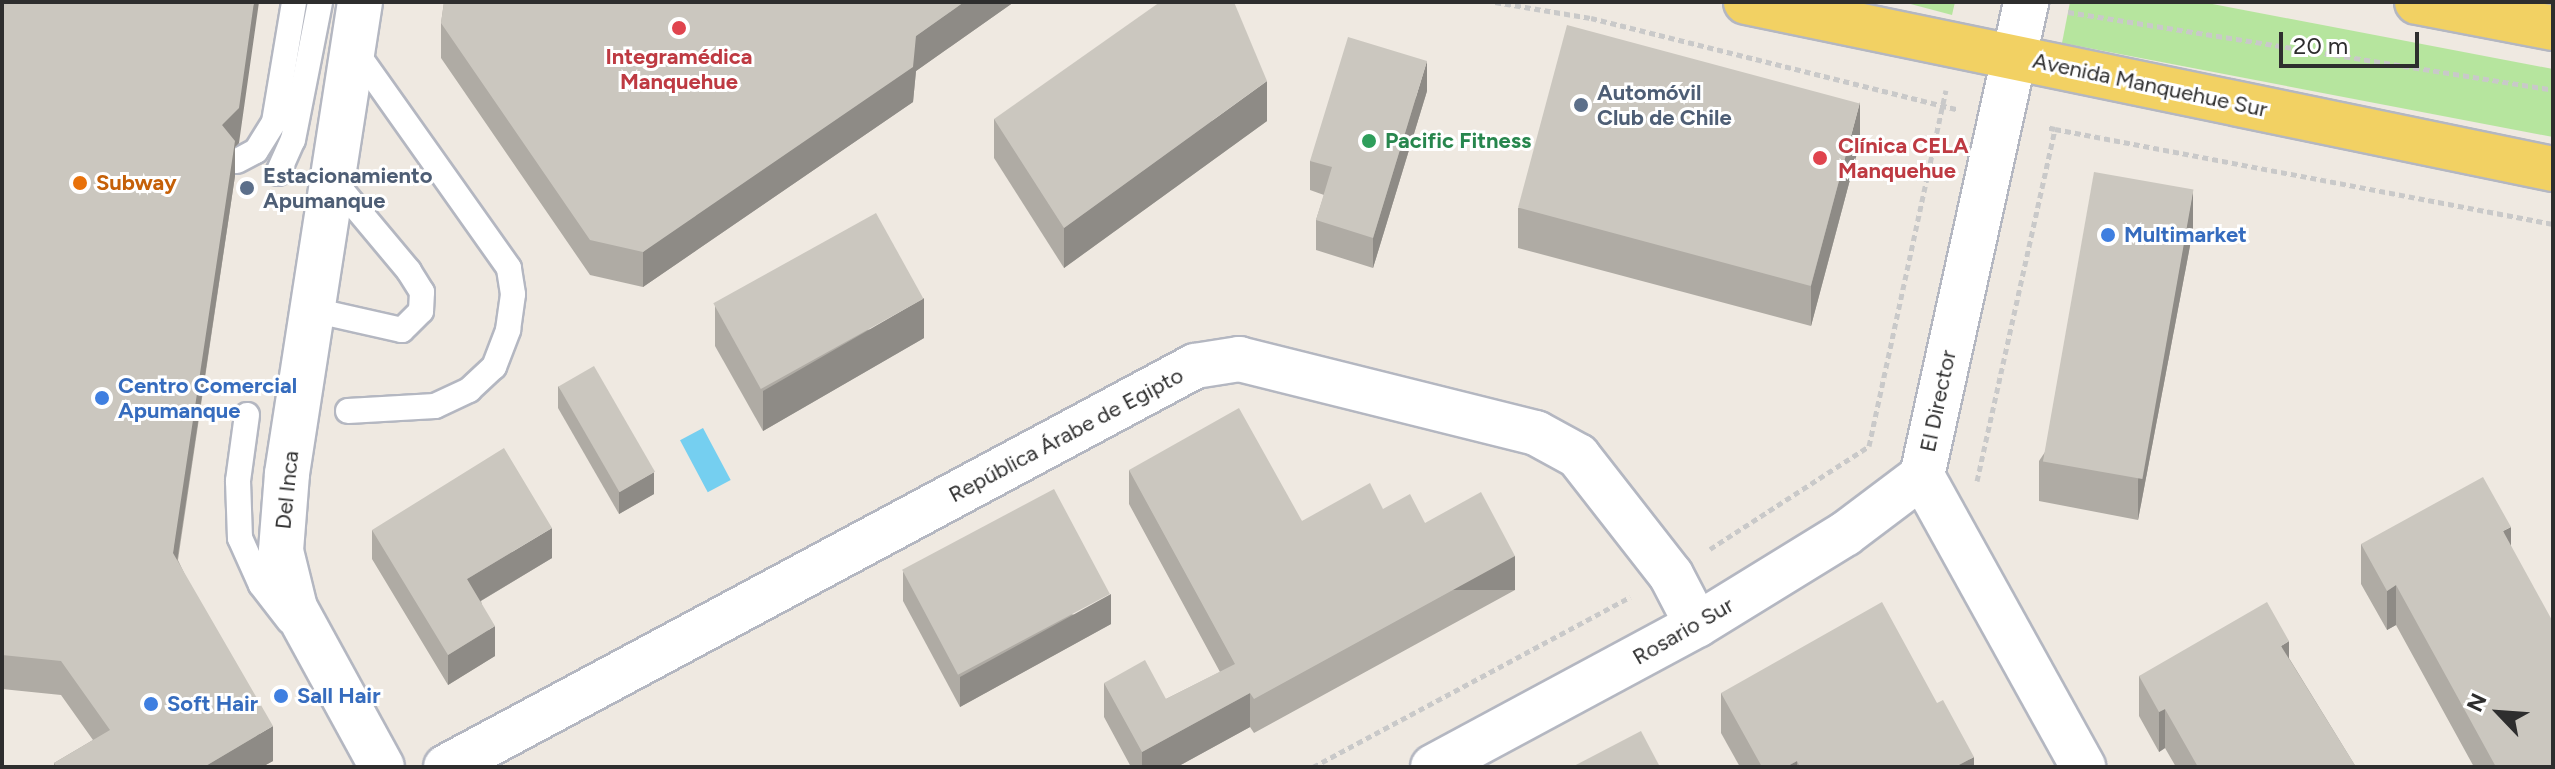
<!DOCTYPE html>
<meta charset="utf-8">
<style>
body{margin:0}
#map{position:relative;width:2555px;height:769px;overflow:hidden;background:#efe9e1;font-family:Figtree,sans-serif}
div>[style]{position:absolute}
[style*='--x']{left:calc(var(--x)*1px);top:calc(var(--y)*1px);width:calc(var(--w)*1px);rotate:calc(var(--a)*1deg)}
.green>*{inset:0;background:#b6e59e}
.water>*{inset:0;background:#75cff0;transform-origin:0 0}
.path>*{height:5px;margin-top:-2.5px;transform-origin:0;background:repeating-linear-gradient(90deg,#c9c9c9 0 6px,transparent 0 10px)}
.roads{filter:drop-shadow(2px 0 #b4b7c1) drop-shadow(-2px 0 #b4b7c1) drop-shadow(0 2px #b4b7c1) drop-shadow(0 -2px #b4b7c1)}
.lane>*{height:24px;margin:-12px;padding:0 12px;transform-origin:12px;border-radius:12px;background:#fff}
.street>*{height:44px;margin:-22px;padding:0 22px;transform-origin:22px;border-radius:22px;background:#fff}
.secondary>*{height:44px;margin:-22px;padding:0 22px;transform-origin:22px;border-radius:22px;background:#fff}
.primary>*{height:44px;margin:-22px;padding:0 22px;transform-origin:22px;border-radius:22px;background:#f2d163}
.wall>*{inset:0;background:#afaba4}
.shaded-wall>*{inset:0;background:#8e8b86;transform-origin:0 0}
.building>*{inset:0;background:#cbc7bf;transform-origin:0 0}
.dots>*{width:22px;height:22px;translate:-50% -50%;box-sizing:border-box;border:4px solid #fff;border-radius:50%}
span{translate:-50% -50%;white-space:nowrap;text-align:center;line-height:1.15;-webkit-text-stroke:6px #fff;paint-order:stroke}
.health-label{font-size:22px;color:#be3a42;font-weight:700}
.left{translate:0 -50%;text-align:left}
.street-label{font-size:22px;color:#2e2e2e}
.service-label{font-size:22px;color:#4e5e75;font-weight:700}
.leisure-label{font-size:22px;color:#27864d;font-weight:700}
.food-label{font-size:22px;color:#c56008;font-weight:700}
.shop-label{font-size:22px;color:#366cbe;font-weight:700}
.frame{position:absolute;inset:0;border:4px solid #2e2e2e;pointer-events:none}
.north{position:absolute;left:2459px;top:673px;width:80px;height:80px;-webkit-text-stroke:6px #fff;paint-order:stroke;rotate:295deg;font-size:22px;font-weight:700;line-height:32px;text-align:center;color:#2e2e2e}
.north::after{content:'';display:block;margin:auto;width:28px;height:36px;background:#2e2e2e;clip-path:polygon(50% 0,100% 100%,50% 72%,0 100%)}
.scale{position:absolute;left:2279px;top:32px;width:140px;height:36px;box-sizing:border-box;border:4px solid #2e2e2e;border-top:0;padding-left:10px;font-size:24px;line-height:28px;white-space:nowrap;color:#2e2e2e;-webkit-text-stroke:6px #fff;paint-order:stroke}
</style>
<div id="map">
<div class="green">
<div style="clip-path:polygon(1903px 2px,1955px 2px,1952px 15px)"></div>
<div style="clip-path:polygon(2070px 2px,2202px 2px,2553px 69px,2553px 137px,2062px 43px)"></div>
</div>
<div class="water">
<div style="left:703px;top:428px;width:59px;height:26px;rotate:62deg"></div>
</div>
<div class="path">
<div style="--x:1495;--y:2;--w:97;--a:9.5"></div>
<div style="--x:1591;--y:18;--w:377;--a:14"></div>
<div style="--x:2068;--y:12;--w:491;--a:9.1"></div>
<div style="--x:2055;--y:129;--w:507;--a:10.8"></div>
<div style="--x:1977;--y:481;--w:361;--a:-77.5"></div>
<div style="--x:2055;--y:129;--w:9;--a:-167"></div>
<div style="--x:1710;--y:549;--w:189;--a:-32.9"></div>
<div style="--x:1869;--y:446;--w:364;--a:-77.8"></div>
<div style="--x:1313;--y:767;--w:360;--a:-28.2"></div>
</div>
<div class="roads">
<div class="lane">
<div style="--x:237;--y:161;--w:21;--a:-28"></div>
<div style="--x:256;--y:151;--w:34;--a:-58"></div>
<div style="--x:274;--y:122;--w:122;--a:-80.5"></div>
<div style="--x:278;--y:173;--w:36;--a:-66"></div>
<div style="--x:293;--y:140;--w:141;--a:-78.9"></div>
<div style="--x:313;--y:310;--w:91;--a:12.7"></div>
<div style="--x:402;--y:330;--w:27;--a:-45"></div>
<div style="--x:421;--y:311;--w:19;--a:-87"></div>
<div style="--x:422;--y:292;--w:25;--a:-122"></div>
<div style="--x:409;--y:271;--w:119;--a:-129.9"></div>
<div style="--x:348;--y:411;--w:87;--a:-3.3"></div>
<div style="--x:435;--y:406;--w:38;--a:-25"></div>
<div style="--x:469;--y:390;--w:34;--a:-43"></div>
<div style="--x:494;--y:367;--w:40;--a:-69"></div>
<div style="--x:508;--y:330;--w:36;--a:-82"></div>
<div style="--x:513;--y:294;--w:26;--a:-99"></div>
<div style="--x:509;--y:268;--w:270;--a:-125.3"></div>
<div style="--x:247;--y:415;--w:67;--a:97.8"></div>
<div style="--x:238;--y:481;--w:57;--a:88"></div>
<div style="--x:240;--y:538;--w:51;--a:65.9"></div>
<div style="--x:261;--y:585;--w:46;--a:52.1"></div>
</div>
<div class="street">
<div style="--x:1922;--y:476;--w:333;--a:61"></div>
<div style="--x:446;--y:767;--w:850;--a:-28.16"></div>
<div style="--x:1195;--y:366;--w:45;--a:-9"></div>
<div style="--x:1239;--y:359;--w:306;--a:14"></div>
<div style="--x:1536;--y:433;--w:48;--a:28.7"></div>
<div style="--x:1578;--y:456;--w:151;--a:52"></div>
<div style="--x:1671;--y:575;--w:56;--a:62.5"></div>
</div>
<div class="secondary">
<div style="--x:360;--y:2;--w:478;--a:98.8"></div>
<div style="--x:287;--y:474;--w:77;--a:94.5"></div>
<div style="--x:281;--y:551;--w:59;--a:76.2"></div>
<div style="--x:295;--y:608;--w:181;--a:61.3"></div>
<div style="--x:1433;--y:767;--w:300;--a:-28.3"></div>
<div style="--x:1697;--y:625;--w:174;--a:-31.6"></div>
<div style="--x:1845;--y:534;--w:96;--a:-37"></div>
<div style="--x:1922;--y:476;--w:485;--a:-77.6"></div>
</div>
<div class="primary">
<div style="--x:1746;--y:2;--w:824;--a:11.69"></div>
<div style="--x:2417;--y:2;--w:138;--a:10.8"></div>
</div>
</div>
<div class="wall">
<div style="clip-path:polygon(2px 2px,239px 143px,235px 147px,235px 176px,178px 560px,273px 761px,262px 767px,54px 767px,54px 763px,93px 740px,61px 695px,2px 689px)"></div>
<div style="clip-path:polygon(444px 2px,1014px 2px,916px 71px,913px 102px,643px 287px,590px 275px,441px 58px,441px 23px)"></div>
<div style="clip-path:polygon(1427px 91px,1373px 268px,1316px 250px,1316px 220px,1324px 195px,1310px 190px,1310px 161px)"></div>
<div style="clip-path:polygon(994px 119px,1267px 121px,1064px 268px,994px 158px)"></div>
<div style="clip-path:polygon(1860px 142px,1811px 326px,1518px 248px,1518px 208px)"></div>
<div style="clip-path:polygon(2193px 230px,2138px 520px,2039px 501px,2039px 461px)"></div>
<div style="clip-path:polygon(715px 306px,924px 338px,763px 431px,715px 346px)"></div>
<div style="clip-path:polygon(558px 386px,654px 494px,619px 514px,558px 408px)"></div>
<div style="clip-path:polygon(1129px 470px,1302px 521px,1383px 509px,1425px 523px,1515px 590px,1254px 733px,1250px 727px,1177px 767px,1131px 767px,1104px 717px,1104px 683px,1166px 699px,1220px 672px,1129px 504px)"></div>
<div style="clip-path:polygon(372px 530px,552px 558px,481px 601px,495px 656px,448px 685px,372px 559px)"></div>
<div style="clip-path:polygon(2361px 544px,2511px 546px,2553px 767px,2474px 767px,2396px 625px,2387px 630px,2361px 584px)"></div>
<div style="clip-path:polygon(903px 572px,1111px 624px,960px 707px,903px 601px)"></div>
<div style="clip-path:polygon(2289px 658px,2356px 767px,2176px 767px,2165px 748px,2159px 752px,2139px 716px,2139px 676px)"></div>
<div style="clip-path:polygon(1721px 693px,1937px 703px,1974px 767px,1740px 767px,1721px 733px)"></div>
</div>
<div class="shaded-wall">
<div style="clip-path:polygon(254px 2px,259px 2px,239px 143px,235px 147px,235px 176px,173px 588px,173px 553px,222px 125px)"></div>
<div style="clip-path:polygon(964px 2px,1014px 2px,916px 71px,913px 102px,643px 287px,643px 252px,916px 36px)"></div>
<div style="clip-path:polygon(1427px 61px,1427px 91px,1373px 268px,1373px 238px)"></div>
<div style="clip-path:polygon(1267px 81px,1267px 121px,1064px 268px,1064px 228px)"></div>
<div style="clip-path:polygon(1860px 102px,1860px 142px,1811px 326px,1811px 286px)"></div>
<div style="clip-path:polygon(2193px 190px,2193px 230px,2138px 520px,2138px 480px)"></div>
<div style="clip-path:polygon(924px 298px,924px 338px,763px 431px,763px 391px)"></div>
<div style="clip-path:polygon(654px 472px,654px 494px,619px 514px,619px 492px)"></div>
<div style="clip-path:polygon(2511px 527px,2511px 567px,2503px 531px)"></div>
<div style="clip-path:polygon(552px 528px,552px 558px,467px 609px,467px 579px)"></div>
<div style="left:1515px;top:556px;width:34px;height:298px;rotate:90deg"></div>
<div style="clip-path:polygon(2396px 585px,2396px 625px,2387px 630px,2387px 591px)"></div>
<div style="clip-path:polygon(1111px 594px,1111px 624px,960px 707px,960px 677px)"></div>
<div style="clip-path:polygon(495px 626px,495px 656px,448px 685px,448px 655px)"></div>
<div style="clip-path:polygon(2289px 641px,2289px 681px,2281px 646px)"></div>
<div style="clip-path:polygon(1250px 693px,1250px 727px,1177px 767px,1142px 767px,1142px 752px)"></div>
<div style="clip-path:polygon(2165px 709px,2165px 748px,2159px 752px,2159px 712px)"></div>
<div style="clip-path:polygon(273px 726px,273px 761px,262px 767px,204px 767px)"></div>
<div style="clip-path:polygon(1974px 757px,1974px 767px,1955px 767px)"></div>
<div style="clip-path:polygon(1797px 761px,1797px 767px,1786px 767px)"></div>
</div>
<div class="building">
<div style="clip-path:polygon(2px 2px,254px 2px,239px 108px,222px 125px,235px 141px,173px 553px,273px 726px,204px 767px,57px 767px,54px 763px,110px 730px,61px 661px,2px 655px)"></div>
<div style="clip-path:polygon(444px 2px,964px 2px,916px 36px,913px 67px,643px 252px,590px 240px,441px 23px)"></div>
<div style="clip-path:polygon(1160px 2px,1234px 2px,1267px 81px,1064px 228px,994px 119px)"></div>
<div style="left:1567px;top:25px;width:303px;height:189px;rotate:15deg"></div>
<div style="clip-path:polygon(1348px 37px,1427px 61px,1373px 238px,1316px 220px,1332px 167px,1310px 161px)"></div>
<div style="left:2094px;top:172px;width:101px;height:294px;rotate:10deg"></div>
<div style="left:876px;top:213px;width:98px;height:186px;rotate:61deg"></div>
<div style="left:594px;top:366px;width:122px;height:41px;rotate:60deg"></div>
<div style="clip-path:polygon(1239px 408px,1302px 521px,1370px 483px,1383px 509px,1410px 494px,1425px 523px,1481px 492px,1515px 556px,1254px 699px,1250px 693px,1142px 752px,1104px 683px,1145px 660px,1166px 699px,1235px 664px,1129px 470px)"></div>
<div style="clip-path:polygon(504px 448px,552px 528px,467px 579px,495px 626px,448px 655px,372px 530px)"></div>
<div style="clip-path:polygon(2483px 477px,2511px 527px,2503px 531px,2553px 622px,2553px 767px,2496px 767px,2396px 585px,2387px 591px,2361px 544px)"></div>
<div style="left:1054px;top:489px;width:119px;height:172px;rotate:62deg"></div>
<div style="clip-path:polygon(1882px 602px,1937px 703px,1943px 700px,1974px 757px,1955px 767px,1800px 767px,1797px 761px,1786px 767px,1762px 767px,1721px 693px)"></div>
<div style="clip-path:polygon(2267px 602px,2289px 641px,2281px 646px,2356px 767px,2198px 767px,2165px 709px,2159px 712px,2139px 676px)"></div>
<div style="clip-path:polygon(1641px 731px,1660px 767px,1572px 767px)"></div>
</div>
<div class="dots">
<div style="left:679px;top:28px;background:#e0444e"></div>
<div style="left:1581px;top:105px;background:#5c6f8a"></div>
<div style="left:1369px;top:141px;background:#2e9e5b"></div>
<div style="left:1820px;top:158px;background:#e0444e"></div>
<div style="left:80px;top:183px;background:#e8710a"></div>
<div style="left:247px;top:188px;background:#5c6f8a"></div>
<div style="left:2108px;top:235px;background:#3f7fe0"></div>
<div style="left:102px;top:398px;background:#3f7fe0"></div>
<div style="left:281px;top:696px;background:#3f7fe0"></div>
<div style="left:151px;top:704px;background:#3f7fe0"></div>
</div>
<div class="health-label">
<span style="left:679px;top:69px">Integramédica<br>Manquehue</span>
<span class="left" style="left:1838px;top:158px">Clínica CELA<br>Manquehue</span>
</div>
<div class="street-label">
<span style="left:2150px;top:85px;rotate:12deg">Avenida Manquehue Sur</span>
<span style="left:1938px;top:401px;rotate:-78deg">El Director</span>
<span style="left:1066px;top:435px;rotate:-28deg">República Árabe de Egipto</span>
<span style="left:287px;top:490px;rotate:-84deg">Del Inca</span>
<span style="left:1683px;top:631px;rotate:-30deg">Rosario Sur</span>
</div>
<div class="service-label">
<span class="left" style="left:1597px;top:105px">Automóvil<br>Club de Chile</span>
<span class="left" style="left:263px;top:188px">Estacionamiento<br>Apumanque</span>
</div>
<div class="leisure-label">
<span class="left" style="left:1385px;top:141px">Pacific Fitness</span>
</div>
<div class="food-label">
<span class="left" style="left:96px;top:183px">Subway</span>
</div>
<div class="shop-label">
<span class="left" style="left:2124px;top:235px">Multimarket</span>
<span class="left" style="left:118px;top:398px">Centro Comercial<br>Apumanque</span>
<span class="left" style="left:297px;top:696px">Sall Hair</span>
<span class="left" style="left:167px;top:704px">Soft Hair</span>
</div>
<div class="frame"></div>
<div class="north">N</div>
<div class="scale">20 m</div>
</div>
